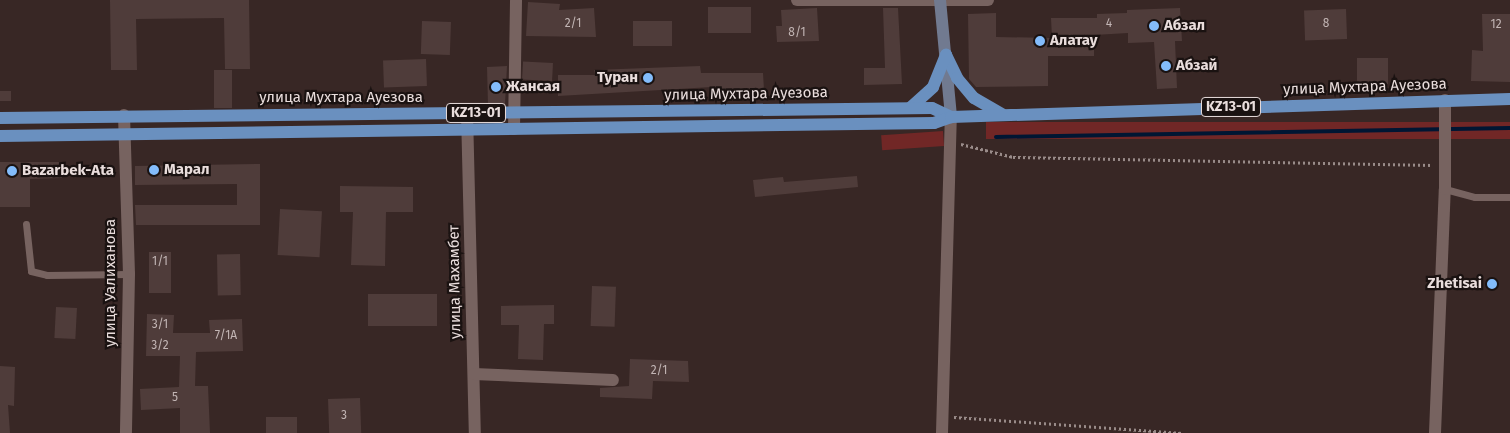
<!DOCTYPE html>
<meta charset="utf-8">
<style>
body{margin:0}
#map{position:relative;width:1510px;height:433px;overflow:hidden;background:#382725;font-family:"Fira Sans",sans-serif}
div>[style]{position:absolute}
[style*='--x']{left:calc(var(--x)*1px);top:calc(var(--y)*1px);width:calc(var(--w)*1px);rotate:calc(var(--a)*1deg)}
.green>*{inset:0;background:#712726;transform-origin:0 0}
.stream>*{height:4px;margin:-2px;padding:0 2px;transform-origin:2px;border-radius:2px;background:#001633}
.building>*{inset:0;background:#4f3c3a;transform-origin:0 0}
.path>*{height:2.5px;margin-top:-1.25px;transform-origin:0;background:repeating-linear-gradient(90deg,#998b89 0 2.5px,transparent 0 5px)}
.lane>*{height:7px;margin:-3.5px;padding:0 3.5px;transform-origin:3.5px;border-radius:3.5px;background:#776360}
.street>*{height:12px;margin:-6px;padding:0 6px;transform-origin:6px;border-radius:6px;background:#776360}
.secondary>*{height:12px;margin:-6px;padding:0 6px;transform-origin:6px;border-radius:6px;background:#717a90}
.primary>*{height:12px;margin:-6px;padding:0 6px;transform-origin:6px;border-radius:6px;background:#6a90bf}
.dots>*{width:14px;height:14px;translate:-50% -50%;box-sizing:border-box;border:2px solid #1a1211;border-radius:50%}
span{translate:-50% -50%;white-space:nowrap;text-align:center;line-height:1.15;-webkit-text-stroke:4.5px #1a1211;paint-order:stroke}
.number-label{font-size:12px;color:#c2b5b4}
.number-label span{-webkit-text-stroke-width:0}
.shield-label span{padding:1px 4px;background:#1a1211;border:1px solid;border-radius:4px;-webkit-text-stroke-width:0}
.shield-label{font-size:14px;color:#e9dddc;font-weight:700}
.poi-label{font-size:15px;color:#e9dddc;font-weight:700}
.left{translate:0 -50%;text-align:left}
.right{translate:-100% -50%;text-align:right}
.street-label{font-size:15px;color:#e9dddc}
</style>
<div id="map">
<div class="green">
<div style="left:1510px;top:122px;width:17px;height:524px;rotate:90deg"></div>
<div style="left:943px;top:131px;width:15px;height:62px;rotate:86deg"></div>
</div>
<div class="stream">
<div style="--x:996;--y:137;--w:514;--a:-1"></div>
</div>
<div class="building">
<div style="clip-path:polygon(110px 0,249px 0,250px 69px,225px 69px,224px 18px,136px 19px,137px 70px,111px 70px)"></div>
<div style="clip-path:polygon(528px 2px,560px 4px,559px 10px,594px 8px,596px 37px,526px 36px)"></div>
<div style="left:751px;top:7px;width:26px;height:43px;rotate:90deg"></div>
<div style="clip-path:polygon(817px 8px,819px 41px,777px 42px,776px 26px,782px 26px,781px 10px)"></div>
<div style="clip-path:polygon(883px 8px,898px 8px,902px 84px,864px 85px,864px 68px,885px 68px)"></div>
<div style="clip-path:polygon(1180px 8px,1182px 41px,1175px 41px,1177px 88px,1157px 89px,1154px 42px,1128px 43px,1128px 33px,1094px 35px,1094px 56px,1048px 56px,1048px 86px,976px 87px,969px 79px,968px 14px,996px 13px,996px 37px,1052px 38px,1051px 18px,1097px 18px,1097px 14px,1127px 13px,1127px 10px)"></div>
<div style="left:1346px;top:9px;width:30px;height:42px;rotate:88deg"></div>
<div style="clip-path:polygon(1482px 14px,1510px 14px,1510px 82px,1471px 81px,1472px 50px,1483px 51px)"></div>
<div style="left:422px;top:21px;width:29px;height:33px;rotate:2deg"></div>
<div style="left:633px;top:21px;width:39px;height:25px"></div>
<div style="left:1357px;top:58px;width:31px;height:26px"></div>
<div style="left:426px;top:59px;width:27px;height:43px;rotate:88deg"></div>
<div style="left:553px;top:63px;width:18px;height:30px;rotate:93deg"></div>
<div style="clip-path:polygon(507px 66px,505px 104px,488px 105px,487px 67px)"></div>
<div style="clip-path:polygon(700px 66px,701px 73px,763px 73px,764px 90px,712px 90px,712px 87px,558px 96px,558px 75px,595px 75px,594px 70px)"></div>
<div style="left:214px;top:70px;width:18px;height:38px"></div>
<div style="left:0;top:91px;width:11px;height:10px"></div>
<div style="clip-path:polygon(0 162px,62px 162px,62px 178px,30px 179px,30px 207px,0 207px)"></div>
<div style="clip-path:polygon(260px 164px,260px 225px,136px 225px,135px 205px,237px 205px,237px 184px,135px 185px,135px 166px)"></div>
<div style="clip-path:polygon(857px 176px,858px 187px,755px 197px,753px 180px,783px 177px,784px 182px)"></div>
<div style="clip-path:polygon(340px 186px,413px 187px,413px 212px,386px 212px,385px 266px,351px 265px,353px 212px,340px 212px)"></div>
<div style="left:280px;top:209px;width:42px;height:46px;rotate:3deg"></div>
<div style="left:149px;top:252px;width:22px;height:41px"></div>
<div style="left:240px;top:254px;width:41px;height:23px;rotate:89deg"></div>
<div style="left:592px;top:286px;width:24px;height:40px;rotate:2deg"></div>
<div style="left:368px;top:294px;width:69px;height:32px"></div>
<div style="clip-path:polygon(554px 305px,554px 324px,544px 324px,543px 360px,518px 359px,519px 325px,501px 325px,501px 306px)"></div>
<div style="left:56px;top:307px;width:21px;height:31px;rotate:3deg"></div>
<div style="clip-path:polygon(147px 314px,174px 315px,173px 333px,210px 333px,209px 320px,242px 319px,243px 351px,196px 352px,195px 386px,208px 386px,210px 433px,180px 433px,180px 408px,141px 410px,140px 389px,179px 387px,180px 356px,146px 356px)"></div>
<div style="clip-path:polygon(630px 359px,688px 361px,689px 382px,653px 381px,652px 399px,600px 397px,600px 388px,629px 386px)"></div>
<div style="clip-path:polygon(0 366px,15px 367px,14px 406px,8px 405px,10px 433px,0 433px)"></div>
<div style="left:360px;top:398px;width:35px;height:32px;rotate:88deg"></div>
<div style="left:297px;top:417px;width:16px;height:31px;rotate:90deg"></div>
</div>
<div class="path">
<div style="--x:961;--y:144;--w:54;--a:14"></div>
<div style="--x:1013;--y:157;--w:420;--a:1.1"></div>
<div style="--x:954;--y:417;--w:229;--a:4"></div>
</div>
<div class="lane">
<div style="--x:1445;--y:189;--w:31;--a:15"></div>
<div style="--x:1475;--y:197;--w:35;--a:0"></div>
<div style="--x:26;--y:224;--w:47;--a:83.9"></div>
<div style="--x:31;--y:271;--w:16;--a:14"></div>
<div style="--x:47;--y:275;--w:82;--a:-0.7"></div>
</div>
<div class="street">
<div style="--x:797;--y:0;--w:191;--a:0"></div>
<div style="--x:467;--y:113;--w:320;--a:88.6"></div>
<div style="--x:124;--y:115;--w:159;--a:88.2"></div>
<div style="--x:129;--y:274;--w:159;--a:91.1"></div>
<div style="--x:514;--y:129;--w:129;--a:-89.1"></div>
<div style="--x:474;--y:374;--w:139;--a:2.5"></div>
<div style="--x:942;--y:433;--w:316;--a:-88.4"></div>
<div style="--x:1435;--y:433;--w:244;--a:-87.7"></div>
<div style="--x:1445;--y:189;--w:89;--a:-90"></div>
</div>
<div class="secondary">
<div style="--x:940;--y:0;--w:118;--a:84.6"></div>
</div>
<div class="primary">
<div style="--x:946;--y:55;--w:25;--a:64"></div>
<div style="--x:957;--y:78;--w:26;--a:50"></div>
<div style="--x:974;--y:98;--w:32;--a:30"></div>
<div style="--x:910;--y:108;--w:31;--a:-42"></div>
<div style="--x:933;--y:87;--w:35;--a:-68"></div>
<div style="--x:0;--y:118;--w:932;--a:-0.61"></div>
<div style="--x:932;--y:108;--w:21;--a:25"></div>
<div style="--x:0;--y:136;--w:934;--a:-0.8"></div>
<div style="--x:934;--y:123;--w:18;--a:-19"></div>
<div style="--x:951;--y:117;--w:559;--a:-1.84"></div>
</div>
<div class="dots">
<div style="left:1154px;top:26px;background:#83bcfb"></div>
<div style="left:1040px;top:41px;background:#83bcfb"></div>
<div style="left:1166px;top:66px;background:#83bcfb"></div>
<div style="left:648px;top:78px;background:#83bcfb"></div>
<div style="left:496px;top:87px;background:#83bcfb"></div>
<div style="left:154px;top:170px;background:#83bcfb"></div>
<div style="left:12px;top:171px;background:#83bcfb"></div>
<div style="left:1492px;top:284px;background:#83bcfb"></div>
</div>
<div class="number-label">
<span style="left:573px;top:24px">2/1</span>
<span style="left:1109px;top:24px">4</span>
<span style="left:1326px;top:24px">8</span>
<span style="left:1496px;top:25px">12</span>
<span style="left:797px;top:33px">8/1</span>
<span style="left:160px;top:262px">1/1</span>
<span style="left:160px;top:325px">3/1</span>
<span style="left:226px;top:336px">7/1А</span>
<span style="left:160px;top:346px">3/2</span>
<span style="left:659px;top:371px">2/1</span>
<span style="left:175px;top:398px">5</span>
<span style="left:344px;top:416px">3</span>
</div>
<div class="shield-label">
<span style="left:1231px;top:107px">KZ13-01</span>
<span style="left:476px;top:113px">KZ13-01</span>
</div>
<div class="poi-label">
<span class="left" style="left:1164px;top:26px">Абзал</span>
<span class="left" style="left:1050px;top:41px">Алатау</span>
<span class="left" style="left:1176px;top:66px">Абзай</span>
<span class="right" style="left:638px;top:78px">Туран</span>
<span class="left" style="left:506px;top:87px">Жансая</span>
<span class="left" style="left:164px;top:170px">Марал</span>
<span class="left" style="left:22px;top:171px">Bazarbek-Ata</span>
<span class="right" style="left:1482px;top:284px">Zhetisai</span>
</div>
<div class="street-label">
<span style="left:1365px;top:87px;rotate:-2deg">улица Мухтара Ауезова</span>
<span style="left:746px;top:94px;rotate:-1deg">улица Мухтара Ауезова</span>
<span style="left:341px;top:98px">улица Мухтара Ауезова</span>
<span style="left:455px;top:282px;rotate:-91deg">улица Махамбет</span>
<span style="left:111px;top:283px;rotate:-90deg">улица Уалиханова</span>
</div>
</div>
